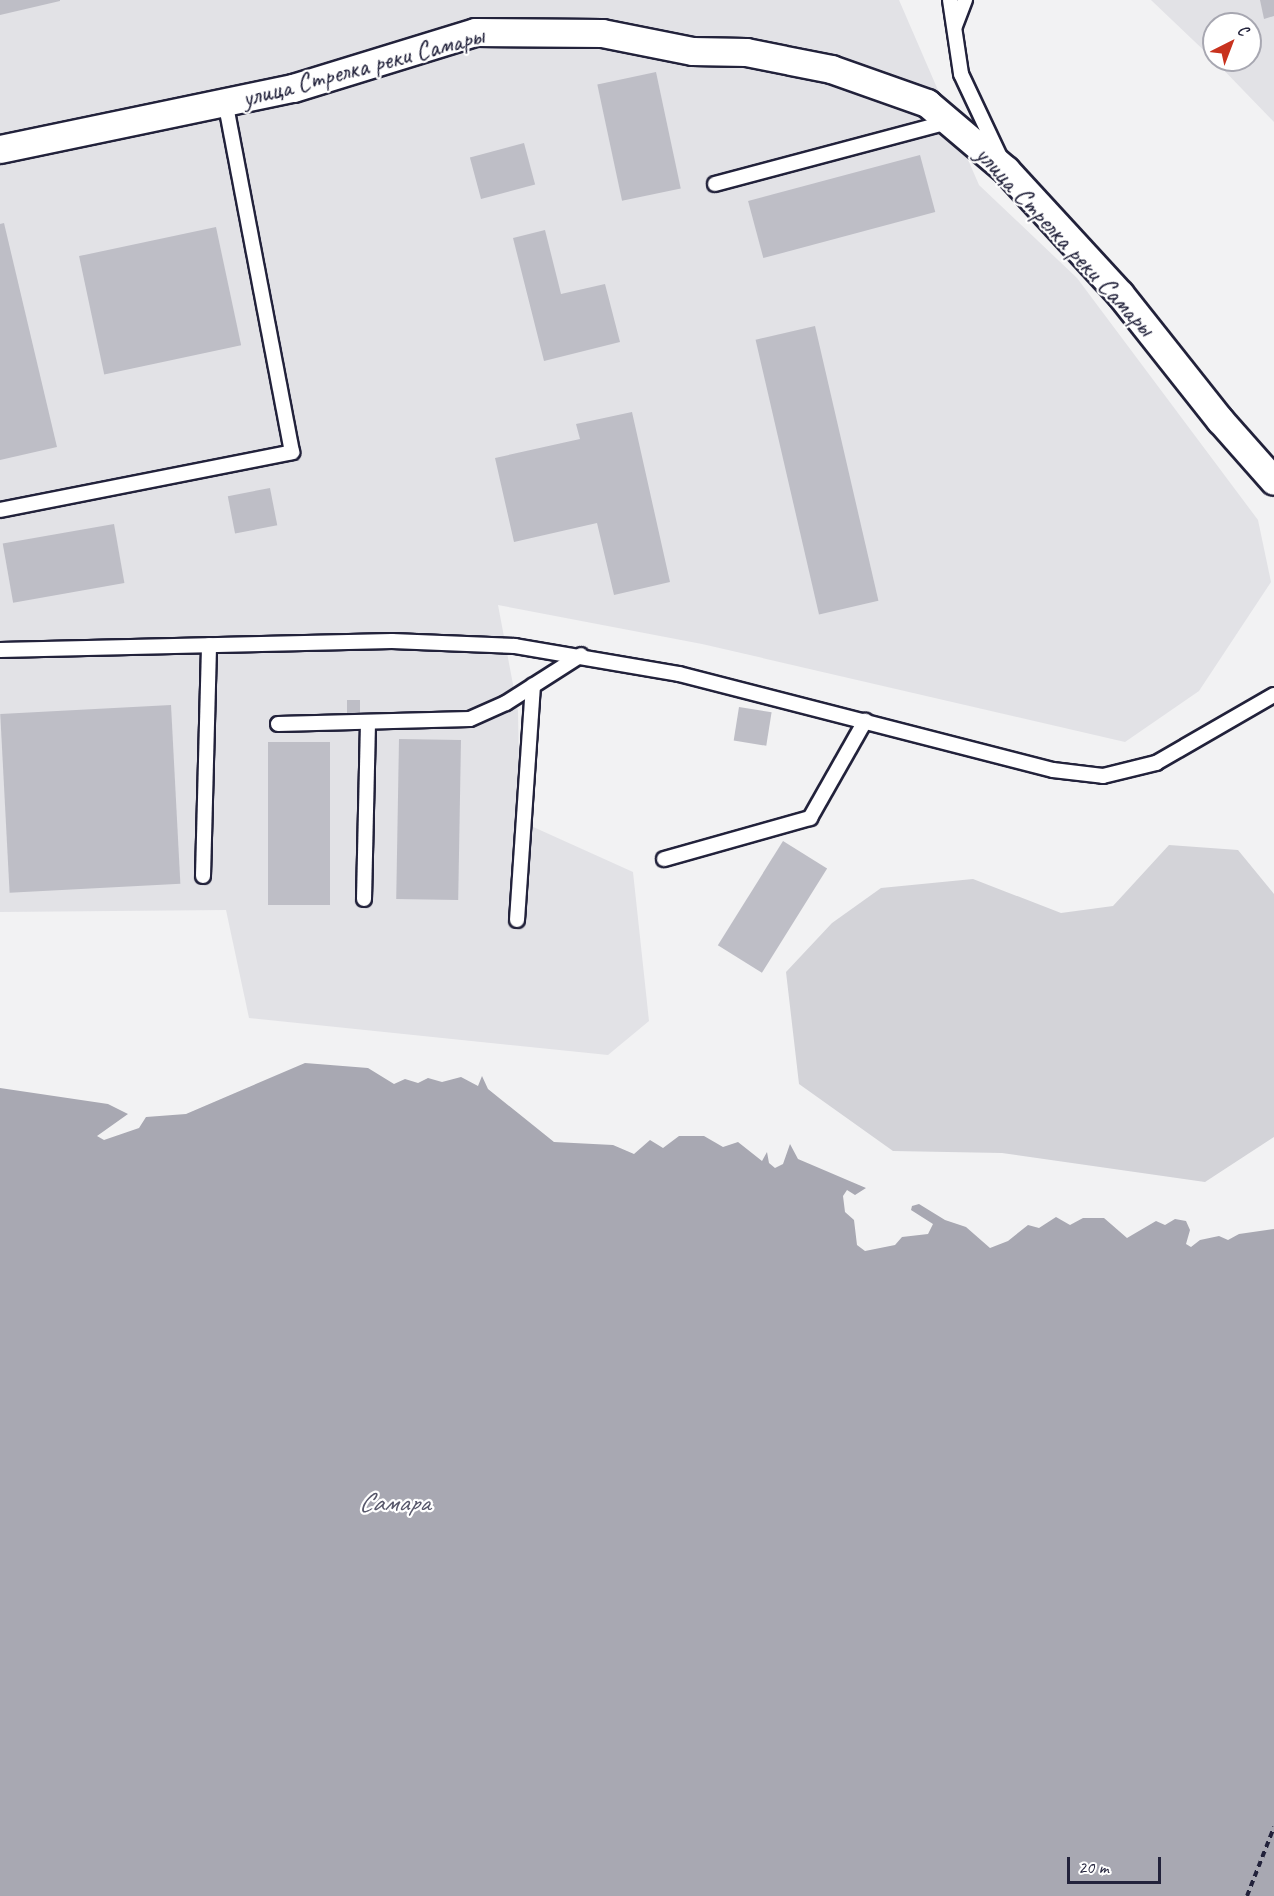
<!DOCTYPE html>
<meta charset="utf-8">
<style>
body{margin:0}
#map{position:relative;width:1274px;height:1896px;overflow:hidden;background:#f2f2f3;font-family:Caveat,sans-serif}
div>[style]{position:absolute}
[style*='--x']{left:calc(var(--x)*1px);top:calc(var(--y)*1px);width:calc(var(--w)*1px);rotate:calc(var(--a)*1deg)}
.built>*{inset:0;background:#e2e2e6}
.green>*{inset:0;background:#d3d3d8}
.water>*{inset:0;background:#a8a8b2}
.building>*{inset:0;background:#bebec6;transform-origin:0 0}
.path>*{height:4px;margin-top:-2px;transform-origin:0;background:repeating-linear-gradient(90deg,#22223b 0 6px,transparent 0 10.5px)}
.roads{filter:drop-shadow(2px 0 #22223b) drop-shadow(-2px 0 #22223b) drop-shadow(0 2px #22223b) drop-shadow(0 -2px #22223b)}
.lane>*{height:14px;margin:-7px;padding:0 7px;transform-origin:7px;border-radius:7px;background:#fff}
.street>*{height:27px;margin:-13.5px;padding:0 13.5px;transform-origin:13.5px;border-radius:13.5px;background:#fff}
span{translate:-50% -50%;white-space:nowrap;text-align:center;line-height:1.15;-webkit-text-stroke:4.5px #fff;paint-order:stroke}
.street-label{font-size:26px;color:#22223b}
.water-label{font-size:27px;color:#58586b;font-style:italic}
.north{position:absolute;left:1202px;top:12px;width:60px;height:60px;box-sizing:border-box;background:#fff;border:2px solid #a7a7b1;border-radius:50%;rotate:42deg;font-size:16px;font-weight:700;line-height:24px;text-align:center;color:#22223b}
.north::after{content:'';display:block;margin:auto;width:21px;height:27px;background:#c8321e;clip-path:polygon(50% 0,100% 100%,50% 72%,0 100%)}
.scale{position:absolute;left:1067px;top:1857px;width:94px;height:27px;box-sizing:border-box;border:3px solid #22223b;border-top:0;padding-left:8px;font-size:18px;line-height:21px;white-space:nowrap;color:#22223b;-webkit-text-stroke:4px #fff;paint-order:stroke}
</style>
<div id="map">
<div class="built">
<div style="clip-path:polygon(0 0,899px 0,979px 185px,1077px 278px,1258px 520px,1271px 582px,1199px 691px,1125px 742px,702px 644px,498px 605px,518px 711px,520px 821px,633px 872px,649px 1021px,608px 1055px,249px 1018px,226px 910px,0 912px)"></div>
<div style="clip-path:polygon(1151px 0,1274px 0,1274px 122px,1214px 60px,1250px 60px,1250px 24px,1214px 24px,1214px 60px)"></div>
</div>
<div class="green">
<div style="clip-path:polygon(1169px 845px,1238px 850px,1274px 894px,1274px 1137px,1205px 1182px,1002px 1153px,893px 1151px,799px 1084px,786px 972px,832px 923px,881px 888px,973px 879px,1061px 913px,1113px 906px)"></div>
</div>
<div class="water">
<div style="clip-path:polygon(305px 1063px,368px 1068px,394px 1084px,405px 1079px,418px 1083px,428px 1078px,442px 1082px,461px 1077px,478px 1086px,482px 1076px,488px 1089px,554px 1142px,613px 1145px,634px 1154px,650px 1140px,663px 1148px,679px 1136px,704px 1136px,723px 1147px,738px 1142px,762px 1161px,767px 1152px,769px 1163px,775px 1168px,783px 1164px,790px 1144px,798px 1159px,866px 1188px,855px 1195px,847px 1190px,843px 1196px,845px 1212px,854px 1220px,857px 1245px,865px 1251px,895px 1245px,902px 1237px,928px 1234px,933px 1224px,911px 1210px,912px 1206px,919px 1204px,945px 1220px,966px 1227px,990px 1248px,1008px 1241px,1028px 1225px,1039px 1228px,1056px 1217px,1070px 1225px,1083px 1218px,1104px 1218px,1127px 1238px,1156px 1221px,1165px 1225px,1175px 1219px,1186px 1221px,1190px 1230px,1186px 1244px,1191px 1247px,1200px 1240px,1219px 1236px,1228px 1240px,1239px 1234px,1274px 1229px,1274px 1896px,0 1896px,0 1088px,108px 1104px,128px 1114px,97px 1136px,104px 1140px,139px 1128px,146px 1117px,186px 1114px)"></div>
</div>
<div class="building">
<div style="clip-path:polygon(0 0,60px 0,60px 1px,0 15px)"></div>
<div style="clip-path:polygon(1260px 0,1274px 0,1274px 16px,1264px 19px)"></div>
<div style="left:656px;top:72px;width:119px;height:60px;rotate:78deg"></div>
<div style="left:524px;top:143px;width:43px;height:56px;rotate:75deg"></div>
<div style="left:920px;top:155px;width:59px;height:178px;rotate:75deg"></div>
<div style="clip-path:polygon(4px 223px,57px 447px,0 460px,0 224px)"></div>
<div style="left:216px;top:227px;width:121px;height:140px;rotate:78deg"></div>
<div style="clip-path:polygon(545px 230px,561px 294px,605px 284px,620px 342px,544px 361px,513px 238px)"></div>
<div style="left:815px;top:326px;width:282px;height:61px;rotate:77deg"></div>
<div style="clip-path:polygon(632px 412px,670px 582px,614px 595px,597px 523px,514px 542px,495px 458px,580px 439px,576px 424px)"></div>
<div style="left:270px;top:488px;width:38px;height:43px;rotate:79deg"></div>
<div style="left:114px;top:524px;width:60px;height:113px;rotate:80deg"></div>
<div style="left:347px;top:700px;width:13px;height:16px"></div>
<div style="left:171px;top:705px;width:179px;height:171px;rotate:87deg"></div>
<div style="left:739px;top:707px;width:33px;height:34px;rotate:9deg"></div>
<div style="left:399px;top:739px;width:62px;height:160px;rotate:1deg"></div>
<div style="left:268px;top:742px;width:62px;height:163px"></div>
<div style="left:783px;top:841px;width:52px;height:123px;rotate:32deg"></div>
</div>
<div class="path">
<div style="--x:1247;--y:1896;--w:74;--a:-68.6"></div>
</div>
<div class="roads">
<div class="lane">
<div style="--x:950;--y:0;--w:75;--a:81.5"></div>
<div style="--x:961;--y:74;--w:92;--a:64.8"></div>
<div style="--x:955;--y:26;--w:28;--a:-69"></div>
<div style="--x:715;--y:184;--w:241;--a:-14.9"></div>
<div style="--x:0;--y:510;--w:298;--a:-11.2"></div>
<div style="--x:292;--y:452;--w:356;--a:-100.8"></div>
<div style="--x:0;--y:650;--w:392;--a:-1.3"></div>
<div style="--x:392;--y:641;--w:123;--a:2.3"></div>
<div style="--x:515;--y:646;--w:166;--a:9.7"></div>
<div style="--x:679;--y:674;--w:386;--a:14.4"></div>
<div style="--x:1053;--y:770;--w:50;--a:6.8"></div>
<div style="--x:1103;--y:776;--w:55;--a:-13.8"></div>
<div style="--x:1156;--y:763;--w:136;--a:-30"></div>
<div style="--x:278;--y:724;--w:192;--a:-1.5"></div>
<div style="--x:470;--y:719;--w:39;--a:-24"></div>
<div style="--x:506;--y:703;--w:89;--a:-32.6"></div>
<div style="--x:664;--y:859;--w:152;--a:-15.7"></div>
<div style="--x:810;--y:818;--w:112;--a:-60.4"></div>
<div style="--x:203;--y:876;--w:231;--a:-88.5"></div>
<div style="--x:364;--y:899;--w:177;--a:-88.7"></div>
<div style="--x:517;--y:920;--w:235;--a:-86.1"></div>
</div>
<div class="street">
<div style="--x:0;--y:149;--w:299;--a:-11.8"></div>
<div style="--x:293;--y:88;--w:190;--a:-17.1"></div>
<div style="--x:475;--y:32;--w:127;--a:0.5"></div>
<div style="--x:602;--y:33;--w:92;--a:11.3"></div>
<div style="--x:692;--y:51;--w:54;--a:1.1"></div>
<div style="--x:746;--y:52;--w:87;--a:11.3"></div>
<div style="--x:831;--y:69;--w:102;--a:19.5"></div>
<div style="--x:927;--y:103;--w:104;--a:40.3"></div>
<div style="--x:1006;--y:170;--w:168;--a:47.4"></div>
<div style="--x:1120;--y:294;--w:161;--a:51.6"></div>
<div style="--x:1220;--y:420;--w:81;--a:48.5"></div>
</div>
</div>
<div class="street-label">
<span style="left:363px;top:67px;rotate:-15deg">улица Стрелка реки Самары</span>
<span style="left:1065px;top:241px;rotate:47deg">улица Стрелка реки Самары</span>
</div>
<div class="water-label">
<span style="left:394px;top:1503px">Самара</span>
</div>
<div class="north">С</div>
<div class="scale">20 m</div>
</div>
